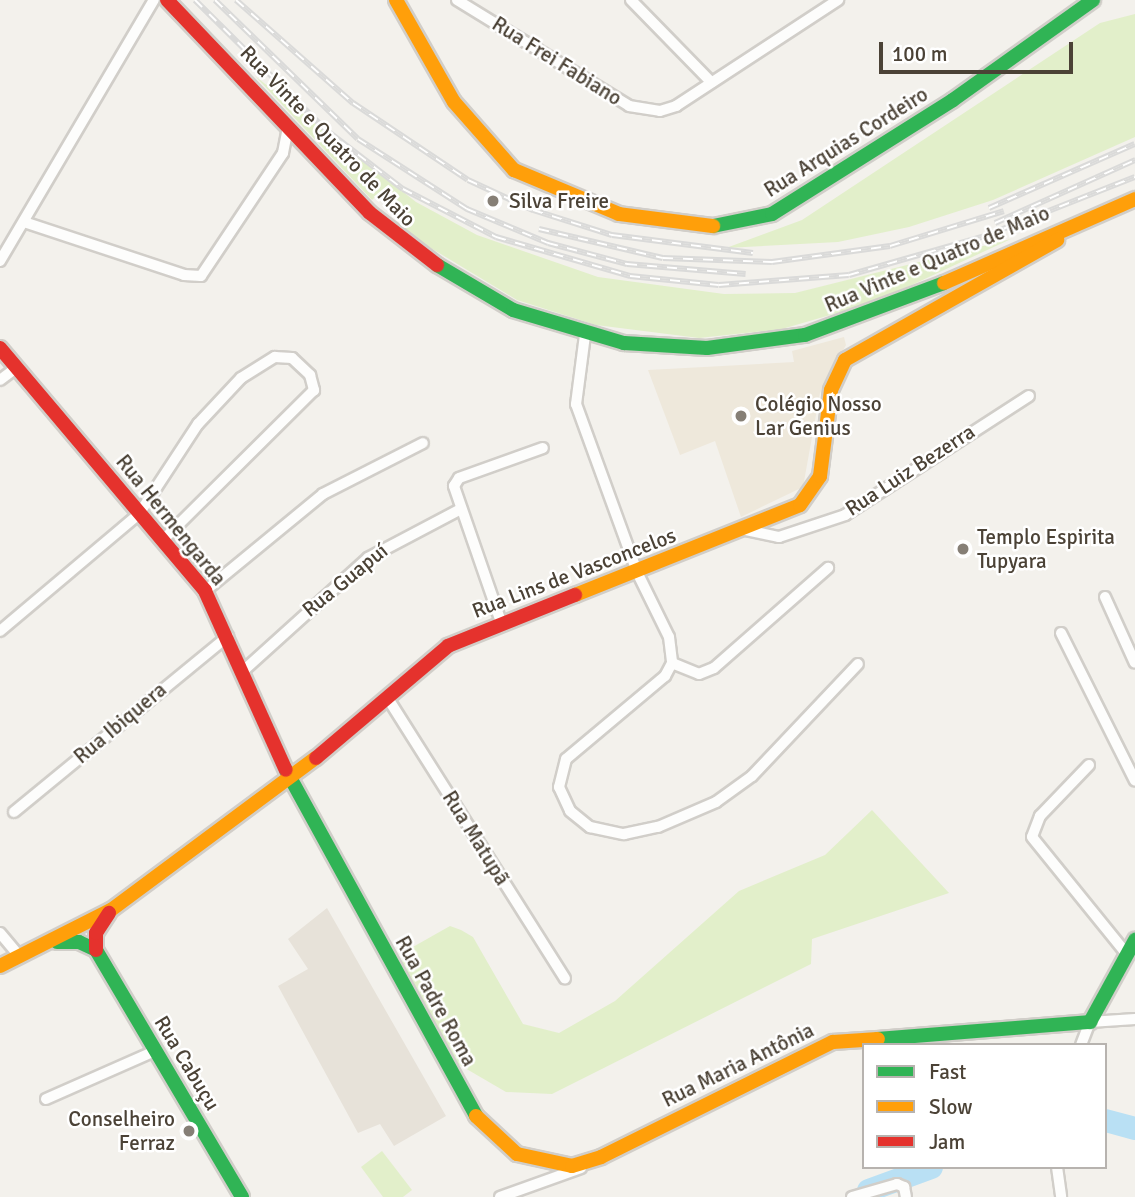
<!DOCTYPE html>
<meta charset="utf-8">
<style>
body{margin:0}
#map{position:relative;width:1135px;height:1197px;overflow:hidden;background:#f3f1ec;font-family:Signika,sans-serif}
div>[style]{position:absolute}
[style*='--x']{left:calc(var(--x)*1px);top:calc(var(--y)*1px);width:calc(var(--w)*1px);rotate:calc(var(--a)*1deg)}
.residential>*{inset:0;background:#e7e2d9}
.education>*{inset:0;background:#eee8db}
.green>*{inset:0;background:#e2efca}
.river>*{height:23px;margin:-11.5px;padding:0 11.5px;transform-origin:11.5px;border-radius:11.5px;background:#b9e0f4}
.roads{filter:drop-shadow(2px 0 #d1cec9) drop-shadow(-2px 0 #d1cec9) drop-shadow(0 2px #d1cec9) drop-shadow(0 -2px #d1cec9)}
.street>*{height:10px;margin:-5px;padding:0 5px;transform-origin:5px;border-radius:5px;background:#fdfdfc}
.fast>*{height:14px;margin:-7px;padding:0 7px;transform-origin:7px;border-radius:7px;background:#30b455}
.slow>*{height:14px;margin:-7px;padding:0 7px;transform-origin:7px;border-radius:7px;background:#ff9f0a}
.jam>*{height:14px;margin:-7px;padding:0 7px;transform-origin:7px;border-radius:7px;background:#e5322d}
.rail>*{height:6px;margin-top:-3px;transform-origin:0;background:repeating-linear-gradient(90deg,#fff 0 10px,#dadad9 0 20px);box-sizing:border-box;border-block:2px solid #dadad9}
.dots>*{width:19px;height:19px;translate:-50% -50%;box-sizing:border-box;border:4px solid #fff;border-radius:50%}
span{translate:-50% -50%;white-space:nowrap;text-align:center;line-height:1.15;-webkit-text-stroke:5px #fff;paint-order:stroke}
.street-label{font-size:21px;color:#4b4236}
.poi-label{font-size:21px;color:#4b4236}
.left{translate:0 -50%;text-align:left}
.right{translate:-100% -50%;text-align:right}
.legend{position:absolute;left:862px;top:1043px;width:245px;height:126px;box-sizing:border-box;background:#fff;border:2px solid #b7b3af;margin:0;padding:9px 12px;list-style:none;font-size:21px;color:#4b4236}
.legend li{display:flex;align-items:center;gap:14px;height:35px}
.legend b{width:35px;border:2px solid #b7b3af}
.scale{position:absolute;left:879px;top:42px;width:194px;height:32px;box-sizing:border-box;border:4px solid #4b4236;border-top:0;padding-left:9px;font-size:21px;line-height:24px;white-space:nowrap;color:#4b4236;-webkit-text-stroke:5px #fff;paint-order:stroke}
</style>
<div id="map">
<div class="residential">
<div style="clip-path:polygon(327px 908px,446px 1116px,394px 1146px,380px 1124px,358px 1133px,278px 986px,308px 969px,288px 939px)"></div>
</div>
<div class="education">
<div style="clip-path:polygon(844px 337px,846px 345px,820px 393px,803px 487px,741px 517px,715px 441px,680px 455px,648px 370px,794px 362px,792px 351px)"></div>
</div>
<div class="green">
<div style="clip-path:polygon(1135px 14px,1135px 137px,993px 200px,909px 227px,838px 242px,726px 248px,802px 220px,1100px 23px)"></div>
<div style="clip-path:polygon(255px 76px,416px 202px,477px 235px,598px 277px,724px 294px,795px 293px,1011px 239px,875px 302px,782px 329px,699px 338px,596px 325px,517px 300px,401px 230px,404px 219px,378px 194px,372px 200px)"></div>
<div style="clip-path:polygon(872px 810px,949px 893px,812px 939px,811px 964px,552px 1094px,506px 1092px,458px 1064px,402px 963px,404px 952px,450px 926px,461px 930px,473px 937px,523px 1024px,559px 1033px,615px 1001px,739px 891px,825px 855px)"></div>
<div style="clip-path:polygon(382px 1151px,412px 1190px,403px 1197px,383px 1197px,361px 1167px)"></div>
</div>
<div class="river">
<div style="--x:1105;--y:1120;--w:31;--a:15"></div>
<div style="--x:868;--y:1190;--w:67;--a:-20.1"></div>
</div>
<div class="roads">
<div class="street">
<div style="--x:457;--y:0;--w:202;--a:31.6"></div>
<div style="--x:629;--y:106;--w:31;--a:9"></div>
<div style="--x:660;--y:111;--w:17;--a:-17"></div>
<div style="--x:676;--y:106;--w:194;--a:-33.2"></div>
<div style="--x:631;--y:0;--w:115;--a:45.7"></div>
<div style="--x:27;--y:223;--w:165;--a:18.3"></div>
<div style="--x:184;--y:275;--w:17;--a:3"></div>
<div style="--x:201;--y:276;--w:148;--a:-56.3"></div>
<div style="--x:283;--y:153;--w:25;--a:-79"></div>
<div style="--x:0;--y:261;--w:303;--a:-59.5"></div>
<div style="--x:585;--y:335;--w:70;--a:97.4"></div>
<div style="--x:576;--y:404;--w:179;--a:70"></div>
<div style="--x:637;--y:572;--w:72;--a:63.8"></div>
<div style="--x:669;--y:637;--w:26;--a:83"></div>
<div style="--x:672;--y:663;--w:15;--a:118"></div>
<div style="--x:665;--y:676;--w:129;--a:140"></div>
<div style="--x:566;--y:759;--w:29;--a:104"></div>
<div style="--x:559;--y:787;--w:26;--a:65"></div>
<div style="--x:570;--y:811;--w:26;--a:39"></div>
<div style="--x:590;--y:827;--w:35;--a:12"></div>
<div style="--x:624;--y:834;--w:35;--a:-12"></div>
<div style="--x:658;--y:827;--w:63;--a:-23.3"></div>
<div style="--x:716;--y:802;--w:44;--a:-35.8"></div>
<div style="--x:752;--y:776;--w:154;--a:-46.6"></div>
<div style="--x:0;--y:380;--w:20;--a:-37"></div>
<div style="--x:746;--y:530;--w:34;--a:12"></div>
<div style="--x:779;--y:537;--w:70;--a:-18.4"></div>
<div style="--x:845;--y:515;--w:219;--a:-32.9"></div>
<div style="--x:205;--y:591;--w:153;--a:-39.4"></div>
<div style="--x:323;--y:494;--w:112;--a:-27"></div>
<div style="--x:1105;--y:597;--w:72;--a:65.6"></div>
<div style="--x:501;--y:622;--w:144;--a:-109.1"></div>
<div style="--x:454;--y:486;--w:9;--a:-58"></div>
<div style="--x:459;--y:478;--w:89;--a:-19.7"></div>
<div style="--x:0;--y:631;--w:182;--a:-40.1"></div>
<div style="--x:139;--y:514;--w:108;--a:-56.8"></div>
<div style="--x:198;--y:424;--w:63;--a:-46.9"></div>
<div style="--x:241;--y:378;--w:40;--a:-32"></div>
<div style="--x:275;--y:357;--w:17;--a:3"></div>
<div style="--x:292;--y:358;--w:25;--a:43"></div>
<div style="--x:310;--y:375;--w:16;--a:75"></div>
<div style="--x:314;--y:390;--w:214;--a:135.2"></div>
<div style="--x:1061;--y:633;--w:165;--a:63.4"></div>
<div style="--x:672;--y:663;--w:29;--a:22"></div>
<div style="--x:699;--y:674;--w:16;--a:-22"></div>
<div style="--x:714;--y:668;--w:152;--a:-41.3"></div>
<div style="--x:243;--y:671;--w:169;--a:-42.1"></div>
<div style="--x:368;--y:558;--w:105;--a:-27.8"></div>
<div style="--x:387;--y:697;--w:333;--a:57.7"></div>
<div style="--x:1089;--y:765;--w:71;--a:133.9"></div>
<div style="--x:1040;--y:816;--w:22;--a:111"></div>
<div style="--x:1032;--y:837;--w:148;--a:51"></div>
<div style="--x:14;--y:812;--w:277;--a:-39.4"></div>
<div style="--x:0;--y:933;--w:31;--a:50"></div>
<div style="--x:1081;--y:1045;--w:25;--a:-69"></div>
<div style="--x:1090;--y:1022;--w:45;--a:-3.8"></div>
<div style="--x:46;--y:1099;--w:119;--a:-23.8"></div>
<div style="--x:1057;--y:1167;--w:30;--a:82"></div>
<div style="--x:500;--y:1197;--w:86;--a:-19.7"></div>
<div style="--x:852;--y:1197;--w:47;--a:-16.1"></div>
<div style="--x:897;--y:1184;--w:8;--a:23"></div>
<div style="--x:904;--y:1187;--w:10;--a:79"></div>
</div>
<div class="fast">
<div style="--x:713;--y:226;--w:60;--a:-11.5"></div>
<div style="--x:772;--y:214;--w:214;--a:-32.2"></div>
<div style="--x:953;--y:100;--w:172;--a:-35.5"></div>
<div style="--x:437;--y:265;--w:88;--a:30.6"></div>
<div style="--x:513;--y:310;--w:116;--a:16.6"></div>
<div style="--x:624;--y:343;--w:83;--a:3.4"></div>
<div style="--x:707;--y:348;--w:99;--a:-7.6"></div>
<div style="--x:805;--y:335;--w:148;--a:-20.5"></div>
<div style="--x:286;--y:770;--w:395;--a:61.2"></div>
<div style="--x:57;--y:942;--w:22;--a:0"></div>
<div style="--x:79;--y:942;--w:19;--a:25"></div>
<div style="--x:96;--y:950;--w:287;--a:59.4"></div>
<div style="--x:878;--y:1039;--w:213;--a:-4.6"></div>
<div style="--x:1090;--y:1022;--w:94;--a:-61.2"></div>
</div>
<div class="slow">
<div style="--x:396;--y:0;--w:117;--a:60.4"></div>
<div style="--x:454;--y:102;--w:91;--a:48.6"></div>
<div style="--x:514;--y:170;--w:114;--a:22.7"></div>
<div style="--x:619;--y:214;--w:95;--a:7.3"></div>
<div style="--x:944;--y:283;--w:209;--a:-23.7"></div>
<div style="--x:575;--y:595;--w:242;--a:-21.8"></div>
<div style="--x:800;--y:505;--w:35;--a:-55"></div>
<div style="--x:820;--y:476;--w:87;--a:-82.7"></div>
<div style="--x:831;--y:390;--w:33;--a:-65"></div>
<div style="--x:845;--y:360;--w:244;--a:-29.5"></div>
<div style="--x:0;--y:966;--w:124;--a:-26.8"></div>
<div style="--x:111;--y:910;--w:255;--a:-36.6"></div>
<div style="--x:476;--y:1116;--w:56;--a:42.8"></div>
<div style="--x:517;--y:1154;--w:56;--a:12.3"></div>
<div style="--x:572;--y:1166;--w:30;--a:-17"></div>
<div style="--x:601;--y:1157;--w:259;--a:-26.4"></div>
<div style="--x:833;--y:1042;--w:45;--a:-3.8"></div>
</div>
<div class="jam">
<div style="--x:167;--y:0;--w:294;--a:46.4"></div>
<div style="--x:370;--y:213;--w:85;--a:37.8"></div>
<div style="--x:0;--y:348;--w:318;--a:49.8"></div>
<div style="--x:205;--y:591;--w:196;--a:65.7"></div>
<div style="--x:316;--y:758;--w:173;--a:-40.3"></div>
<div style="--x:448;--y:646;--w:137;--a:-21.9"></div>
<div style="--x:96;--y:950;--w:17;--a:-90"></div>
<div style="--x:96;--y:933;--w:24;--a:-57"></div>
</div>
</div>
<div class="rail">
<div style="--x:195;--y:0;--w:185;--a:44.8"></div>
<div style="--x:326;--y:130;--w:97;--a:37.5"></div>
<div style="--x:403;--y:189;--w:105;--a:27.3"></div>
<div style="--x:496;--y:237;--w:140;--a:16.2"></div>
<div style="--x:630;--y:276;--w:89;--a:5.8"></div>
<div style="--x:719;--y:285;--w:130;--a:-4.4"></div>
<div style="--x:849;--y:275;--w:141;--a:-16"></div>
<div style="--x:985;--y:236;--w:161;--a:-21.5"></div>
<div style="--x:215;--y:0;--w:199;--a:44.2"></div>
<div style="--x:358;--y:139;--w:130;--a:32.7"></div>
<div style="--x:467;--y:209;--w:88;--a:22.8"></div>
<div style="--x:548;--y:243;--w:82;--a:14.9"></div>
<div style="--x:627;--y:264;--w:119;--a:4.8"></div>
<div style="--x:236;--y:0;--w:156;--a:41.4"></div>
<div style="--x:353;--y:103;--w:138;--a:33.8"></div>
<div style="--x:468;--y:180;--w:72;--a:24.8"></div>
<div style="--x:533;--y:210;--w:83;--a:17.6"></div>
<div style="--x:612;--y:235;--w:142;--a:7.3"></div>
<div style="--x:989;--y:208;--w:159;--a:-23.7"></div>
<div style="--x:995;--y:223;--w:154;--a:-24.2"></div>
<div style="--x:539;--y:229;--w:127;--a:13.2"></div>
<div style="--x:663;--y:258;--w:109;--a:2.1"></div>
<div style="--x:772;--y:262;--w:119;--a:-7.7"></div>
<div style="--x:890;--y:246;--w:119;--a:-17.1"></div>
</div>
<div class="dots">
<div style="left:493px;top:201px;background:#867f76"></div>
<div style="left:741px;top:416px;background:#867f76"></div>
<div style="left:963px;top:549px;background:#867f76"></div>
<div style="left:189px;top:1131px;background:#867f76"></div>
</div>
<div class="street-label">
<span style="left:557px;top:61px;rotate:32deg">Rua Frei Fabiano</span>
<span style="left:328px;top:136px;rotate:46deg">Rua Vinte e Quatro de Maio</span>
<span style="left:846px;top:142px;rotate:-32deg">Rua Arquias Cordeiro</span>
<span style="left:937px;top:259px;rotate:-23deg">Rua Vinte e Quatro de Maio</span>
<span style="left:910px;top:470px;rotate:-33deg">Rua Luiz Bezerra</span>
<span style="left:171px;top:520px;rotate:51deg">Rua Hermengarda</span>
<span style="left:574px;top:573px;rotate:-21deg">Rua Lins de Vasconcelos</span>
<span style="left:345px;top:580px;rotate:-39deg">Rua Guapuí</span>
<span style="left:120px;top:723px;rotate:-40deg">Rua Ibiquera</span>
<span style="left:476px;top:838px;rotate:58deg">Rua Matupã</span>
<span style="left:436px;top:1001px;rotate:61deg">Rua Padre Roma</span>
<span style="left:187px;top:1063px;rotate:59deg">Rua Cabuçu</span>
<span style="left:738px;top:1065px;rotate:-26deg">Rua Maria Antônia</span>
</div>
<div class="poi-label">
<span class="left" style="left:509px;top:201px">Silva Freire</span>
<span class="left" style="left:755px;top:416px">Colégio Nosso<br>Lar Genius</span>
<span class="left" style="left:977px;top:549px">Templo Espirita<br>Tupyara</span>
<span class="right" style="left:175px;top:1131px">Conselheiro<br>Ferraz</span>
</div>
<ul class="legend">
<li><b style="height:9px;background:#30b455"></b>Fast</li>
<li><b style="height:9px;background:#ff9f0a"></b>Slow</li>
<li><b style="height:9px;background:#e5322d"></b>Jam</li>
</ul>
<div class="scale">100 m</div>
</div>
